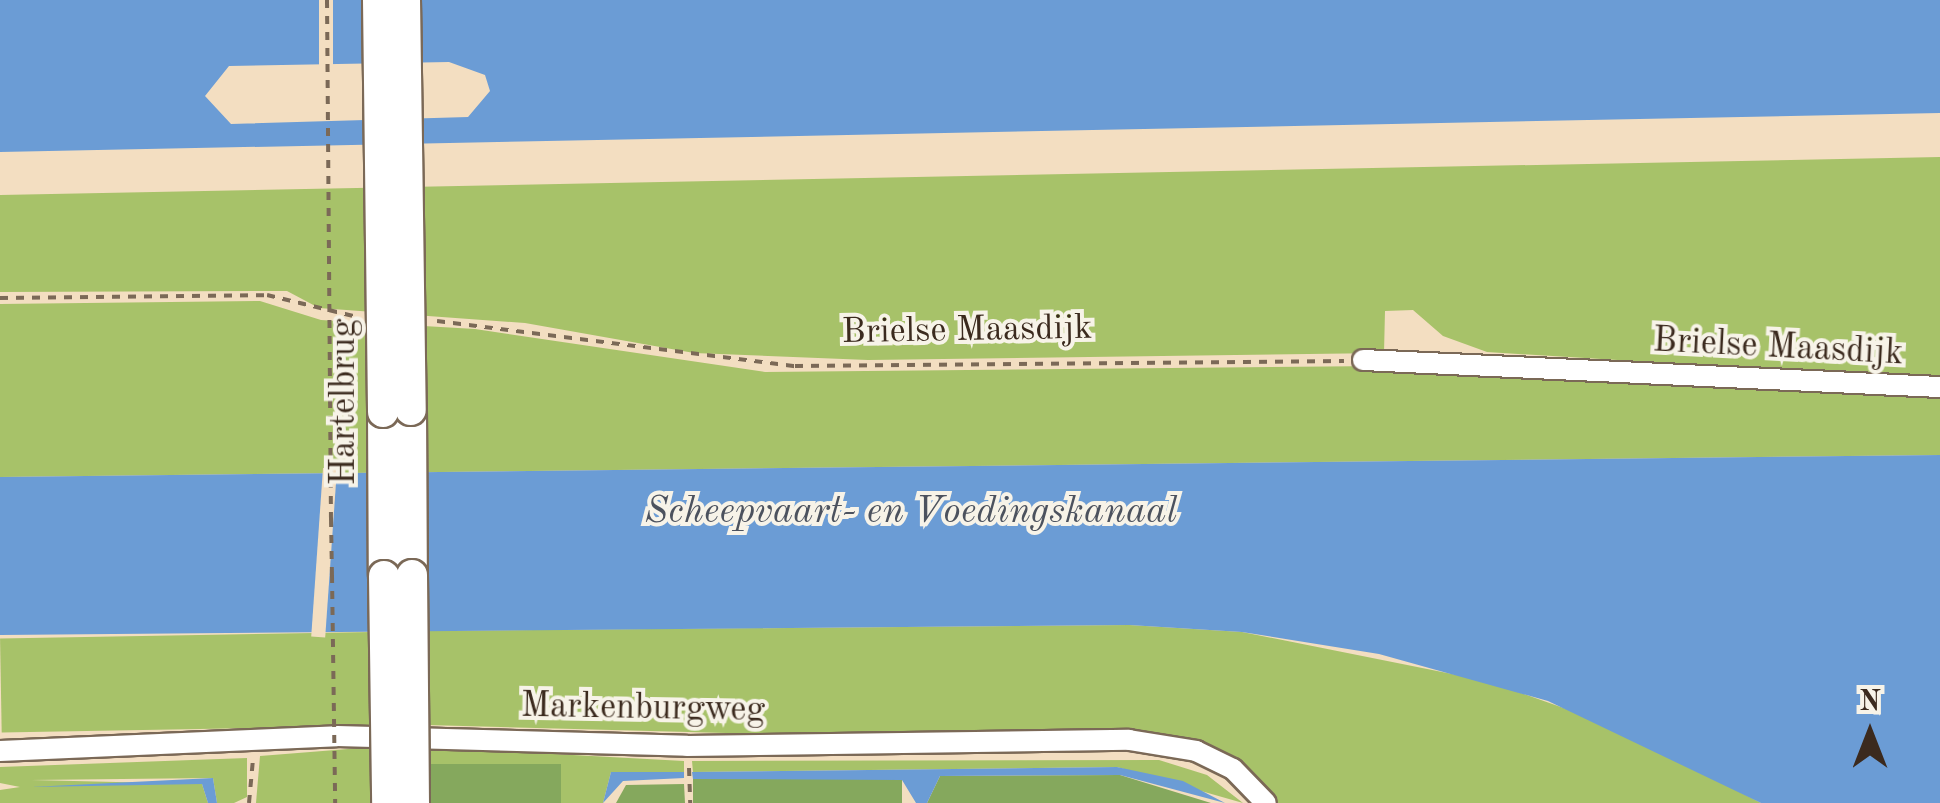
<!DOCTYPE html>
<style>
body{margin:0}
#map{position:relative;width:1940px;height:803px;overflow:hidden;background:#f3dec1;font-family:"Old Standard TT",serif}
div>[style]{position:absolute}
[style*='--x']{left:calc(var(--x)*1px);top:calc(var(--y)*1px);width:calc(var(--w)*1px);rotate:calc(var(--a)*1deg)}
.green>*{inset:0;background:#a7c269;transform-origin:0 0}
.forest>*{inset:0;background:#85a85d;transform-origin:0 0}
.water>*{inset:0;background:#6b9cd5}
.pier>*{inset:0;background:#f3dec1;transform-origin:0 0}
.path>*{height:4px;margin-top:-2px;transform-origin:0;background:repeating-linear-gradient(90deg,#7b6957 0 8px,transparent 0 16px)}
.roads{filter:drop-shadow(2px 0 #7b6957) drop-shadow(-2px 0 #7b6957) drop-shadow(0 2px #7b6957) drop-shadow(0 -2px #7b6957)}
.street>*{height:20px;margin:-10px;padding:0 10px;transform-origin:10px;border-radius:10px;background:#fff}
.primary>*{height:30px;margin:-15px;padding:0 15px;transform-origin:15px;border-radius:15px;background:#fff}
.path-bridge>*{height:4px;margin-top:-2px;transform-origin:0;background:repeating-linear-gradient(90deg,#7b6957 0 8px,transparent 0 16px)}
.bridges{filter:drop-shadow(2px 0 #7b6957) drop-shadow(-2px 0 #7b6957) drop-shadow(0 2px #7b6957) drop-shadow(0 -2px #7b6957)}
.primary-bridge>*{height:30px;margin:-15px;padding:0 15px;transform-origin:15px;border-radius:15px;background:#fff}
span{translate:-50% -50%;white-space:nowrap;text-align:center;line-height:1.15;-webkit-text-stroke:8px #f7f3e8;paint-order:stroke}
.street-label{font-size:35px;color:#3b2a1e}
.water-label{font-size:38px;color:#4c525e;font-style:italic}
.north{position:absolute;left:1820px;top:683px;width:100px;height:100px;-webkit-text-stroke:8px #f7f3e8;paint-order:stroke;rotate:0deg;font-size:28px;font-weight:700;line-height:40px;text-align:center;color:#3b2a1e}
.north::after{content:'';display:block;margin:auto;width:35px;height:45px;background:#3b2a1e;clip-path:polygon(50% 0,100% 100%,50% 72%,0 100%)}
</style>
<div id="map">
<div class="green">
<div style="clip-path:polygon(1940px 157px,1940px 380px,1487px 352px,1443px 336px,1413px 310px,1385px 311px,1384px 353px,868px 360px,694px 353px,525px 323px,319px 308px,287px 291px,0 292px,0 195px)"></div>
<div style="clip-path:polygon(260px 301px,321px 320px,475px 329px,765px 372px,1382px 366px,1940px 398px,1940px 455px,0 477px,0 304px)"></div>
<div style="clip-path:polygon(1129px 625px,1242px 632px,1487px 681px,1606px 723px,1761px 803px,1270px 803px,1204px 746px,426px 725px,425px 631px)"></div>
<div style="left:373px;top:632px;width:94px;height:373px;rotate:89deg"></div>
<div style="clip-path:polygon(373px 747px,375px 803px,256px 803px,260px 756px)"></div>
<div style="clip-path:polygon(426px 747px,684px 761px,684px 772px,611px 772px,603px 803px,554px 803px,560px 764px,427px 764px)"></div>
<div style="clip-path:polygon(247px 758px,247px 797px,234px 803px,217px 803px,213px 778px,31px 780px,202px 784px,208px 803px,0 803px,0 790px,20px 787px,0 783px,0 767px)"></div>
<div style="clip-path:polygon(1159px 760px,1207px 775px,1243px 803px,1117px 767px,693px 772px,692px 761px)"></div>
</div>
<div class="forest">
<div style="left:427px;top:764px;width:134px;height:39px"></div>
<div style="clip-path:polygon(1120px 775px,1211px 803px,927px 803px,940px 776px)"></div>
<div style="left:693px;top:779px;width:209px;height:24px"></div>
<div style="clip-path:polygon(684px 784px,685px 803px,616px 803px,626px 785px)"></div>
</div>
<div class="water">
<div style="clip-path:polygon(evenodd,0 0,1940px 0,1940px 113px,0 152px,0 0,449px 62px,485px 75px,490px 91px,468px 117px,231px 124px,205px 96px,229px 66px,449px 62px)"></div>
<div style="clip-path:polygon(1940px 455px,1940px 803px,1761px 803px,1548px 701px,1379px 654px,1242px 632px,1129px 625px,0 635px,0 477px)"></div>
<div style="clip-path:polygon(1117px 767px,1183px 781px,1225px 803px,1120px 775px,940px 776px,927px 803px,916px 803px,902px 780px,693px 779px,692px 772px)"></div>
<div style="clip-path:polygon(611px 772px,684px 772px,684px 778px,623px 781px,603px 803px)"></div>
<div style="clip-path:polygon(213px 778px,217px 803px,208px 803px,202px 784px,31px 787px)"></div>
</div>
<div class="pier">
<div style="left:319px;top:0;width:14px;height:70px"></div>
<div style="left:323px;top:468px;width:14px;height:169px;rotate:4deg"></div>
</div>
<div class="path">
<div style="--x:0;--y:298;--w:267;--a:-0.6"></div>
<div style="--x:267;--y:295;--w:93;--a:13.7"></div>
<div style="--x:437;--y:321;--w:361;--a:7.2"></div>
<div style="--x:795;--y:366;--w:549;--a:-0.52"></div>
<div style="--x:331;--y:519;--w:56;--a:89"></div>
<div style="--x:689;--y:768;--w:35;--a:88"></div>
<div style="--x:249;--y:803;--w:44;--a:-84.8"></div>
</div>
<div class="roads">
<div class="street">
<div style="--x:1363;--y:360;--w:578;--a:2.68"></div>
<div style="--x:0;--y:751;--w:337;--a:-2.5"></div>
<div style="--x:337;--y:736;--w:350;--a:1.6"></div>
<div style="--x:687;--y:746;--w:442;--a:-0.8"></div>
<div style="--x:1129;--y:740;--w:68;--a:9.3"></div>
<div style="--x:1196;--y:751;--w:41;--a:25.9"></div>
<div style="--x:1233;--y:769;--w:47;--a:45.9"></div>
</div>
<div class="primary">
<div style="--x:411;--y:410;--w:165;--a:89.7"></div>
<div style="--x:383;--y:412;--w:164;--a:89.7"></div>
</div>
</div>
<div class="path-bridge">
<div style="--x:327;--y:0;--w:519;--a:89.56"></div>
<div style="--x:332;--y:575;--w:228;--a:89.2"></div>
</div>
<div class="bridges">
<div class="primary-bridge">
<div style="--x:378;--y:0;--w:412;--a:89.3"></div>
<div style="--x:405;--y:0;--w:410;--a:89.2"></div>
<div style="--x:412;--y:575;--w:228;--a:89.5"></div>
<div style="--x:384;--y:576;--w:227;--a:89.2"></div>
</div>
</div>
<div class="street-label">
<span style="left:967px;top:331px;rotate:-1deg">Brielse Maasdijk</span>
<span style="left:1778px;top:348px;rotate:3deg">Brielse Maasdijk</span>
<span style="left:345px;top:402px;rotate:-90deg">Hartelbrug</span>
<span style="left:643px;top:709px;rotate:1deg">Markenburgweg</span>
</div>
<div class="water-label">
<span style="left:911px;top:513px">Scheepvaart- en Voedingskanaal</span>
</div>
<div class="north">N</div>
</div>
